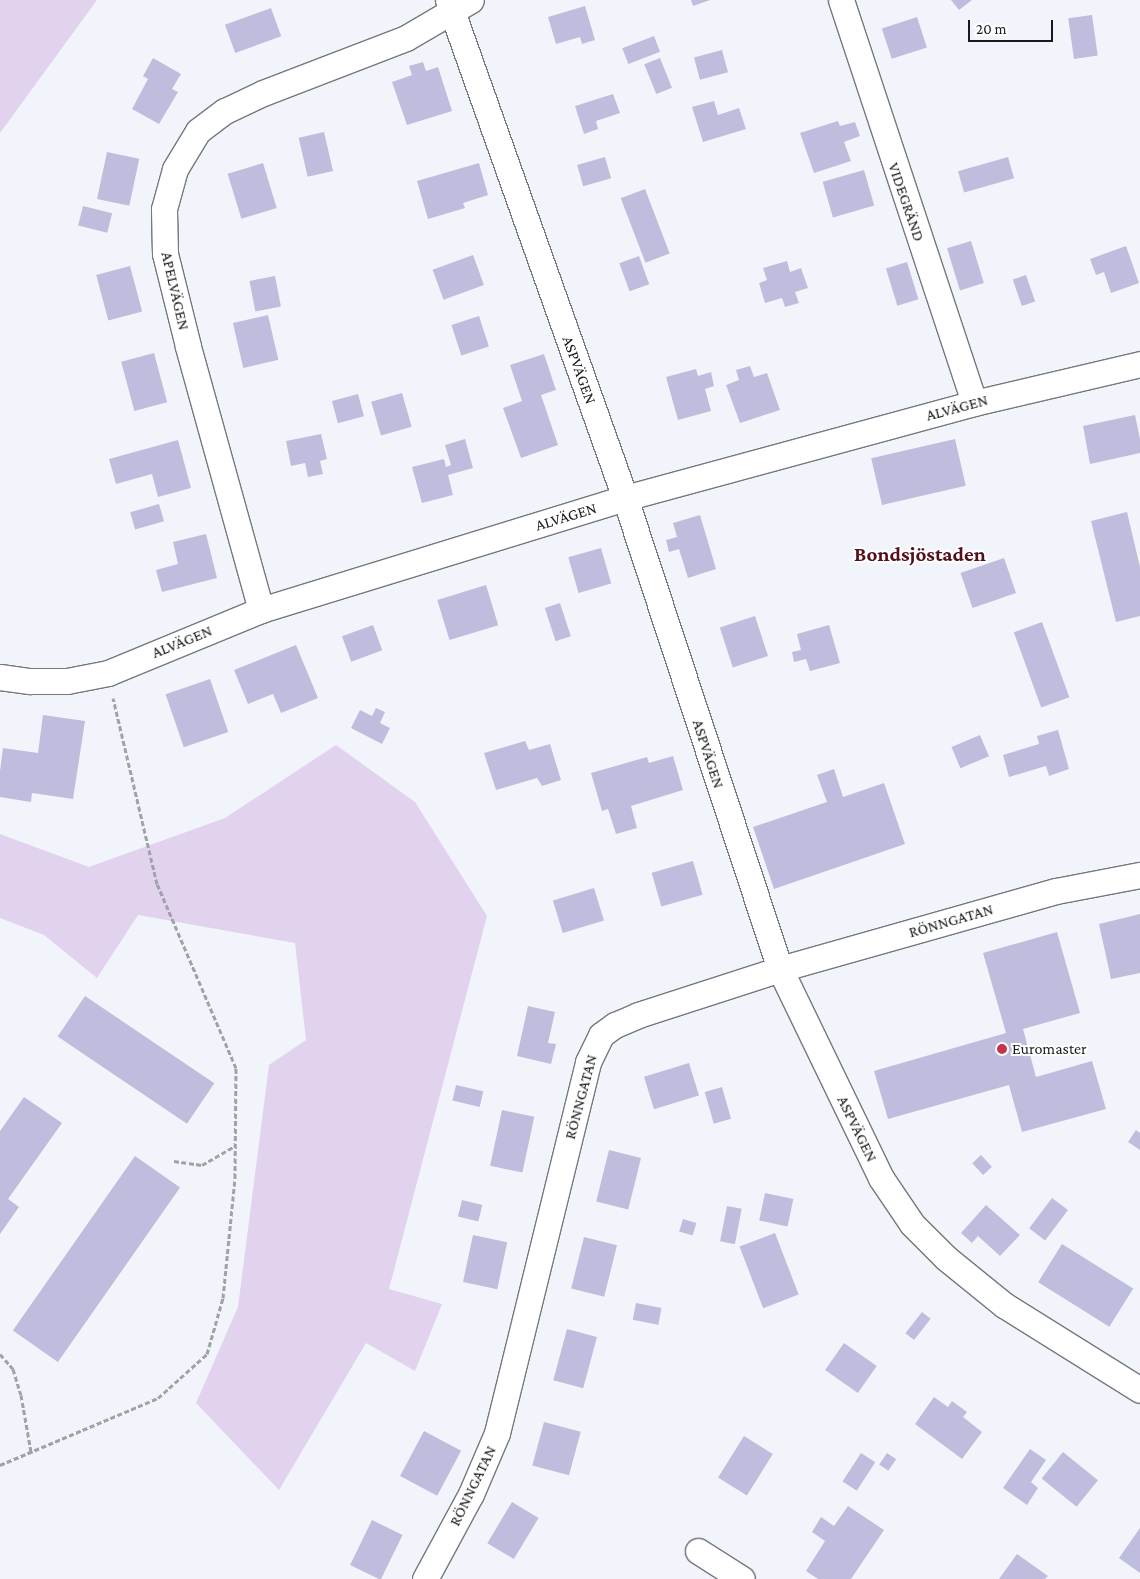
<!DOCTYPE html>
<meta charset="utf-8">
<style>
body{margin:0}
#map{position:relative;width:1140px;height:1579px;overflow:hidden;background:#f1f5fb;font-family:"Crimson Pro",serif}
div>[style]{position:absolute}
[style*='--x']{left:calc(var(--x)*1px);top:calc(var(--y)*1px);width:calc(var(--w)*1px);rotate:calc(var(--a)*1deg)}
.green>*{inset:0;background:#e1d2ee}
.building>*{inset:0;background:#bebddd;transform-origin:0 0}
.path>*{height:3px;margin-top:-1.5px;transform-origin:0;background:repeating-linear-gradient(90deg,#9fa2a7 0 5px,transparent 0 7.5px)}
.roads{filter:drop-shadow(1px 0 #75787e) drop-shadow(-1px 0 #75787e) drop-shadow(0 1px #75787e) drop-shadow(0 -1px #75787e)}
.minor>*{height:25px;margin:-12.5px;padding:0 12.5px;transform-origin:12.5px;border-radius:12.5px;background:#fff}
.dots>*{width:14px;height:14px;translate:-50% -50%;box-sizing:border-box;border:2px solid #fff;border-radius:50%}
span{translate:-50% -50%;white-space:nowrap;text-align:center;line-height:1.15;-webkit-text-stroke:4px #fff;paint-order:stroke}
.street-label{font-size:16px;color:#181a1c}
.poi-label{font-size:16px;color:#181a1c}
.left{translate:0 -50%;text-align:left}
.district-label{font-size:21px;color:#550f1b;font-weight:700}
.scale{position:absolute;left:968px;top:20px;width:85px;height:22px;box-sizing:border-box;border:2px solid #181a1c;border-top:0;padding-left:6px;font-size:15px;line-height:18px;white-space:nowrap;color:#181a1c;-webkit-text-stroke:4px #fff;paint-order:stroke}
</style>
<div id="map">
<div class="green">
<div style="clip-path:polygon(0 0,97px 0,0 133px)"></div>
<div style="clip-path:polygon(336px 745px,415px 802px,487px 916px,389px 1289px,442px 1304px,415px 1371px,366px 1343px,279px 1490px,196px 1403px,238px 1307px,269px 1065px,306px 1040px,295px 943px,138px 915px,97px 978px,44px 935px,0 918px,0 834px,89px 867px,225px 818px)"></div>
</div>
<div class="building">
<div style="clip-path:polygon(691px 0,710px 0,693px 6px)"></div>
<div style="clip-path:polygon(951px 0,972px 0,959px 10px)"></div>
<div style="clip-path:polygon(585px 6px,595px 40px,582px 44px,580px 37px,556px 44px,548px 17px)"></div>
<div style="left:271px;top:8px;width:30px;height:49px;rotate:70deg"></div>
<div style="left:1092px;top:15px;width:41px;height:24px;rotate:82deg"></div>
<div style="left:917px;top:17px;width:32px;height:37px;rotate:72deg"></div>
<div style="left:654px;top:36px;width:17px;height:34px;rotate:69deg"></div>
<div style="left:722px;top:50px;width:23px;height:29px;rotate:75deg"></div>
<div style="clip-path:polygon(153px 58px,181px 74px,172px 89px,178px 92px,159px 124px,132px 109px,148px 79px,143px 76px)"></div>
<div style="left:660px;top:58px;width:32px;height:17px;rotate:68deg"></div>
<div style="clip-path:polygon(423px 62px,426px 71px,438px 67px,452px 111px,407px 125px,392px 82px,412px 75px,409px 66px)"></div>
<div style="clip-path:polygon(613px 94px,620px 113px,596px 121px,598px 129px,584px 134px,575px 106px)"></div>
<div style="clip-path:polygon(714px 101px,718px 115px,739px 108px,746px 129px,703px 142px,692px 107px)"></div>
<div style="clip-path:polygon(838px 121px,840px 126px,855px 122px,860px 136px,844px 142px,851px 161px,814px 173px,800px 133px)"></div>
<div style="left:324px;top:132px;width:40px;height:26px;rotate:77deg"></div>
<div style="left:107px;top:152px;width:33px;height:48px;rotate:12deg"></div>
<div style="left:605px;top:157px;width:22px;height:29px;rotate:74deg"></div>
<div style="left:1008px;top:157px;width:22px;height:52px;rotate:74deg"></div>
<div style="left:263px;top:163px;width:47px;height:37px;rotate:73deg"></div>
<div style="clip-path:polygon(479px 163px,488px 195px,463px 203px,465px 208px,428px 219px,417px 181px)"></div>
<div style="left:864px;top:170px;width:37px;height:43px;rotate:74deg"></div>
<div style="left:645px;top:189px;width:69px;height:26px;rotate:69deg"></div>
<div style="left:83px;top:206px;width:30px;height:20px;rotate:14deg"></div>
<div style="left:971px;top:241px;width:44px;height:25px;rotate:73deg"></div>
<div style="clip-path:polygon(1126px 246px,1139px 283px,1111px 293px,1104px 272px,1096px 275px,1090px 259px)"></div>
<div style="left:473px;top:255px;width:32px;height:43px;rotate:70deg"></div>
<div style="left:639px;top:256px;width:30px;height:21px;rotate:70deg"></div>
<div style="clip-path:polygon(787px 261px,790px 272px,801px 268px,808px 288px,795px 292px,799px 303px,785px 307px,782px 298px,765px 303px,759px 283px,767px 280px,763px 268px)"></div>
<div style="left:907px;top:262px;width:39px;height:22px;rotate:73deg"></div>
<div style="left:130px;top:266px;width:47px;height:35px;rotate:75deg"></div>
<div style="left:1026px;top:275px;width:28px;height:14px;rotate:71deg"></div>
<div style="left:275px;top:276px;width:31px;height:26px;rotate:79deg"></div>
<div style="left:268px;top:315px;width:46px;height:36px;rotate:77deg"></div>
<div style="left:479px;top:316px;width:32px;height:29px;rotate:72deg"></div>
<div style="left:154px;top:353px;width:51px;height:34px;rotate:75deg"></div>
<div style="clip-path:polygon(544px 354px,556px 390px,541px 395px,558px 445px,521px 458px,503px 408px,522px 401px,510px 365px)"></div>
<div style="clip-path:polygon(750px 366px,754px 377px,767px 373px,780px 410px,740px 423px,726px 385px,739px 380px,736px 370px)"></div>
<div style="clip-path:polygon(696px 369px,698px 376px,711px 372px,714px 386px,705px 389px,711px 411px,678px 420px,666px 377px)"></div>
<div style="left:402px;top:393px;width:35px;height:32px;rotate:74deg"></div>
<div style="left:358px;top:394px;width:23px;height:27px;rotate:75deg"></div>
<div style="clip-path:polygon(1135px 415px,1140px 439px,1140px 453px,1090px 464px,1083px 426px)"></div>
<div style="clip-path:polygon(321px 434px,327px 459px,320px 461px,323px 474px,308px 477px,305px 463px,291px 466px,286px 441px)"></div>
<div style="clip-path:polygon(465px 439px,473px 468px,448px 475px,453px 495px,422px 503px,412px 467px,444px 459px,446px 467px,451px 465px,445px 445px)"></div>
<div style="left:955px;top:439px;width:48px;height:86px;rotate:77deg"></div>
<div style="clip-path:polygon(178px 440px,191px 488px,158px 497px,152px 474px,116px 484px,109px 459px)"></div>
<div style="left:159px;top:504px;width:18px;height:30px;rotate:74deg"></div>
<div style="clip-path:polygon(1127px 512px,1140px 567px,1140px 616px,1116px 622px,1091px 521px)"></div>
<div style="clip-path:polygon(700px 515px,716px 569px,688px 578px,679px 549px,669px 552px,666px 540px,677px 537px,673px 523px)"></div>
<div style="clip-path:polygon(206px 534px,217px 578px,162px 592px,156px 570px,178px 564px,173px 542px)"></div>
<div style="left:601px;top:548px;width:37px;height:34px;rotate:74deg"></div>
<div style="left:1004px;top:558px;width:37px;height:46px;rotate:71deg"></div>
<div style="left:486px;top:585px;width:42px;height:51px;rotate:73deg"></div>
<div style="left:560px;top:603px;width:35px;height:16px;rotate:72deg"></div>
<div style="left:755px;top:616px;width:42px;height:37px;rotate:72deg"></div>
<div style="left:1042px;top:622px;width:80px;height:30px;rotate:70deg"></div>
<div style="left:373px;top:625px;width:27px;height:33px;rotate:70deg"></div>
<div style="clip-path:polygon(829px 625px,840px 663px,810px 671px,806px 659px,794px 662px,792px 652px,801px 650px,797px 634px)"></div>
<div style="clip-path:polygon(296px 645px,318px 698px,281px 713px,273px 694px,248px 704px,234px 670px)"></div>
<div style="left:210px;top:679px;width:56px;height:47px;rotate:71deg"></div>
<div style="clip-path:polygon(376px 708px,385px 712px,380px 723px,390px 728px,382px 744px,351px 728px,360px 710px,372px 716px)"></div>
<div style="clip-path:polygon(43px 715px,85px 721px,73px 799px,32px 793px,31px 802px,0 797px,0 771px,3px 748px,38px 753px)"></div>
<div style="clip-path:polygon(1058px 730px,1069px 769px,1049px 776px,1046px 766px,1009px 777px,1003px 755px,1039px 744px,1037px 736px)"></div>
<div style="left:980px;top:735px;width:23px;height:31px;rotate:67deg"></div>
<div style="clip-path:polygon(525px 741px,529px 750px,550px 744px,561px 780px,542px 786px,537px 778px,496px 790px,484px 753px)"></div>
<div style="clip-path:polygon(673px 756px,683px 790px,631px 806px,637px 828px,616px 834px,608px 809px,602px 811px,591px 773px,647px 757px,649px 763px)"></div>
<div style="clip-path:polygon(834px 769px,843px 797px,884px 783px,905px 844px,774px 889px,753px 827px,827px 802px,817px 775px)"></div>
<div style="left:693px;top:861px;width:35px;height:43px;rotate:74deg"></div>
<div style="left:594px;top:888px;width:34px;height:43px;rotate:73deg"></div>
<div style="clip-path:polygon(1140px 914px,1140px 973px,1111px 979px,1099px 924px)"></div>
<div style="clip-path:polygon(1057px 932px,1080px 1013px,1023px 1029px,1036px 1077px,1092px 1061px,1106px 1109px,1022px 1132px,1009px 1085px,888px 1119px,874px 1071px,1006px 1033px,983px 953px)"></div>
<div style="left:85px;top:996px;width:156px;height:49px;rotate:34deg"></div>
<div style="clip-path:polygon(528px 1006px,555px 1012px,548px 1043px,556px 1044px,551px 1064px,517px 1056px)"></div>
<div style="left:689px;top:1063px;width:34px;height:47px;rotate:73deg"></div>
<div style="left:456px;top:1085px;width:28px;height:16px;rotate:13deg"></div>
<div style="left:722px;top:1087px;width:33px;height:18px;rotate:74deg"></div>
<div style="clip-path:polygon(24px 1097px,62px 1123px,8px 1199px,19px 1207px,0 1234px,0 1131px)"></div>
<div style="left:502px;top:1110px;width:33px;height:57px;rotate:12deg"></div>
<div style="clip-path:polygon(1136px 1130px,1140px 1133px,1140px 1150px,1128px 1142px)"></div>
<div style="left:609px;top:1150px;width:33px;height:53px;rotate:14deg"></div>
<div style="left:981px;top:1155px;width:16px;height:12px;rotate:47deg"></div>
<div style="left:135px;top:1156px;width:55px;height:213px;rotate:35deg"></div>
<div style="left:765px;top:1193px;width:29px;height:28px;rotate:12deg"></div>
<div style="left:1052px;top:1198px;width:20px;height:38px;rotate:37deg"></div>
<div style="left:462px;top:1200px;width:21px;height:17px;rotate:14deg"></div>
<div style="clip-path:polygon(986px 1205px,1020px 1235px,1000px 1256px,978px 1236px,972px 1243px,961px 1233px)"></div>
<div style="left:727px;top:1206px;width:15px;height:36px;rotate:11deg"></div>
<div style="left:683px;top:1219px;width:14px;height:13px;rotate:17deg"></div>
<div style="left:775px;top:1233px;width:66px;height:38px;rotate:69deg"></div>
<div style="left:473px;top:1235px;width:35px;height:48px;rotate:12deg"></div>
<div style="left:584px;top:1237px;width:34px;height:53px;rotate:14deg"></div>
<div style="left:1062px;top:1244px;width:84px;height:45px;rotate:32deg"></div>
<div style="left:636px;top:1303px;width:26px;height:17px;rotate:11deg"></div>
<div style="left:922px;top:1312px;width:11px;height:27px;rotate:38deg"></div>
<div style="left:567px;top:1329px;width:31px;height:53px;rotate:15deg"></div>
<div style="left:844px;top:1343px;width:40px;height:33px;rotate:35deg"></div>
<div style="clip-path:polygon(934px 1397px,948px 1407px,952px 1401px,967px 1412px,963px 1417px,982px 1432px,962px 1459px,915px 1424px)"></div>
<div style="left:544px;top:1422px;width:38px;height:45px;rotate:15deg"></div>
<div style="left:424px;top:1431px;width:42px;height:51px;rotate:28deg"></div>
<div style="left:744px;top:1436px;width:34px;height:49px;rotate:32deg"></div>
<div style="clip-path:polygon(1030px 1449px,1046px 1460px,1031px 1482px,1038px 1488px,1027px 1505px,1003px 1488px)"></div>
<div style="left:1063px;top:1452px;width:45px;height:34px;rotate:39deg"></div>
<div style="left:861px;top:1453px;width:17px;height:34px;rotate:33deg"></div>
<div style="left:887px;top:1453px;width:11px;height:14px;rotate:34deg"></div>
<div style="left:512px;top:1502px;width:31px;height:48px;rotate:31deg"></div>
<div style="clip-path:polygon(848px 1506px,884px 1530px,851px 1579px,818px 1579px,806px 1571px,825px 1541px,812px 1532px,821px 1517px,834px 1526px)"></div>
<div style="left:372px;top:1520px;width:34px;height:50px;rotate:26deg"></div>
<div style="clip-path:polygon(1140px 1528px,1140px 1573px,1119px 1558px)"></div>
<div style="clip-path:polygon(1017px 1554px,1048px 1576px,1045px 1579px,999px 1579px)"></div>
</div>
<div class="path">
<div style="--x:174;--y:1161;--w:28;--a:8"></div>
<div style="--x:202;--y:1165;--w:38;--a:-30"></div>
<div style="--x:0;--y:1354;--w:20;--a:49"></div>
<div style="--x:13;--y:1369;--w:27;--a:73"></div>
<div style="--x:21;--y:1395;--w:58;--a:80"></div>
<div style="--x:0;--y:1465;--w:172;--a:-23"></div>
<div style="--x:158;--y:1398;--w:66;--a:-41.9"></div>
<div style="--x:207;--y:1354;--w:58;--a:-74.1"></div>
<div style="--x:223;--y:1298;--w:121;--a:-84.3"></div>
<div style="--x:235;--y:1178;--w:110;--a:-89.5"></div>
<div style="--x:236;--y:1068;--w:200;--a:-113.2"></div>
<div style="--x:157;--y:884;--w:191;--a:-103.3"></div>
</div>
<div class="roads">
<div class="minor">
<div style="--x:448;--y:0;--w:529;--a:70.43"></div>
<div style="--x:625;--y:498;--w:496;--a:71.8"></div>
<div style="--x:780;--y:969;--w:232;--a:64.2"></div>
<div style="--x:881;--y:1178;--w:55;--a:56"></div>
<div style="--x:912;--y:1224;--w:48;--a:45"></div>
<div style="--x:946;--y:1258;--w:75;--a:39"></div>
<div style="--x:1004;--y:1305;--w:160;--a:32"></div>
<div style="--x:841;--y:0;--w:424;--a:71.7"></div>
<div style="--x:261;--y:610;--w:274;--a:-105.5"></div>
<div style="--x:188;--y:346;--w:95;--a:-104"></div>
<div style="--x:165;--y:254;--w:45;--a:-91.3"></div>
<div style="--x:164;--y:209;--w:41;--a:-74.6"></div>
<div style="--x:175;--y:169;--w:44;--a:-58.8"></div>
<div style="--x:198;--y:131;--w:34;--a:-37"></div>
<div style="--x:225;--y:111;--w:42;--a:-25.3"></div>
<div style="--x:263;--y:93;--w:153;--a:-21"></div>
<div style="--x:406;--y:38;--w:75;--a:-30.3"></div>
<div style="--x:0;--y:677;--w:30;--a:8"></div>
<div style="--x:30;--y:681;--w:37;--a:0"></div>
<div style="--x:67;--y:681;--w:42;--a:-11"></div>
<div style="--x:108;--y:673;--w:165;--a:-22.4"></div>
<div style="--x:261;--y:610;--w:381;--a:-17.1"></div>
<div style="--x:625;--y:498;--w:362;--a:-15.2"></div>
<div style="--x:974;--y:403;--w:171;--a:-13.2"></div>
<div style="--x:698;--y:1551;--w:52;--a:32.5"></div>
<div style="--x:425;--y:1579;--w:97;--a:-61.6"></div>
<div style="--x:471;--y:1494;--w:66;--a:-66.9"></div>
<div style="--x:497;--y:1433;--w:382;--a:-76.2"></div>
<div style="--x:588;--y:1062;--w:30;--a:-64"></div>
<div style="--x:601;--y:1035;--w:17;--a:-36"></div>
<div style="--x:615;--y:1025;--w:25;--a:-23"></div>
<div style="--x:638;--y:1015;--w:149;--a:-17.9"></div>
<div style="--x:780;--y:969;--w:287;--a:-15.8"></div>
<div style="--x:1056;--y:891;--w:86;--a:-10.8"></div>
</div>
</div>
<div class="dots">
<div style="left:1002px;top:1049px;background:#c43349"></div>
</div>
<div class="street-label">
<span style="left:906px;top:202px;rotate:71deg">VIDEGRÄND</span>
<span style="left:175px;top:291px;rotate:77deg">APELVÄGEN</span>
<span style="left:579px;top:370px;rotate:70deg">ASPVÄGEN</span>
<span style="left:957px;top:408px;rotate:-15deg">ALVÄGEN</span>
<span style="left:566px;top:517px;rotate:-17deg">ALVÄGEN</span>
<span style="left:182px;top:642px;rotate:-22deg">ALVÄGEN</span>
<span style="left:708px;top:754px;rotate:72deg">ASPVÄGEN</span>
<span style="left:951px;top:921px;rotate:-16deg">RÖNNGATAN</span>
<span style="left:581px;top:1097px;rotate:-75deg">RÖNNGATAN</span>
<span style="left:857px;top:1129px;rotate:64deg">ASPVÄGEN</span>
<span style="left:473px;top:1486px;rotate:-64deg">RÖNNGATAN</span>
</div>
<div class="poi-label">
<span class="left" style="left:1012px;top:1049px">Euromaster</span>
</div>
<div class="district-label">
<span style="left:920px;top:554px">Bondsjöstaden</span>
</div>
<div class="scale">20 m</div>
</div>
